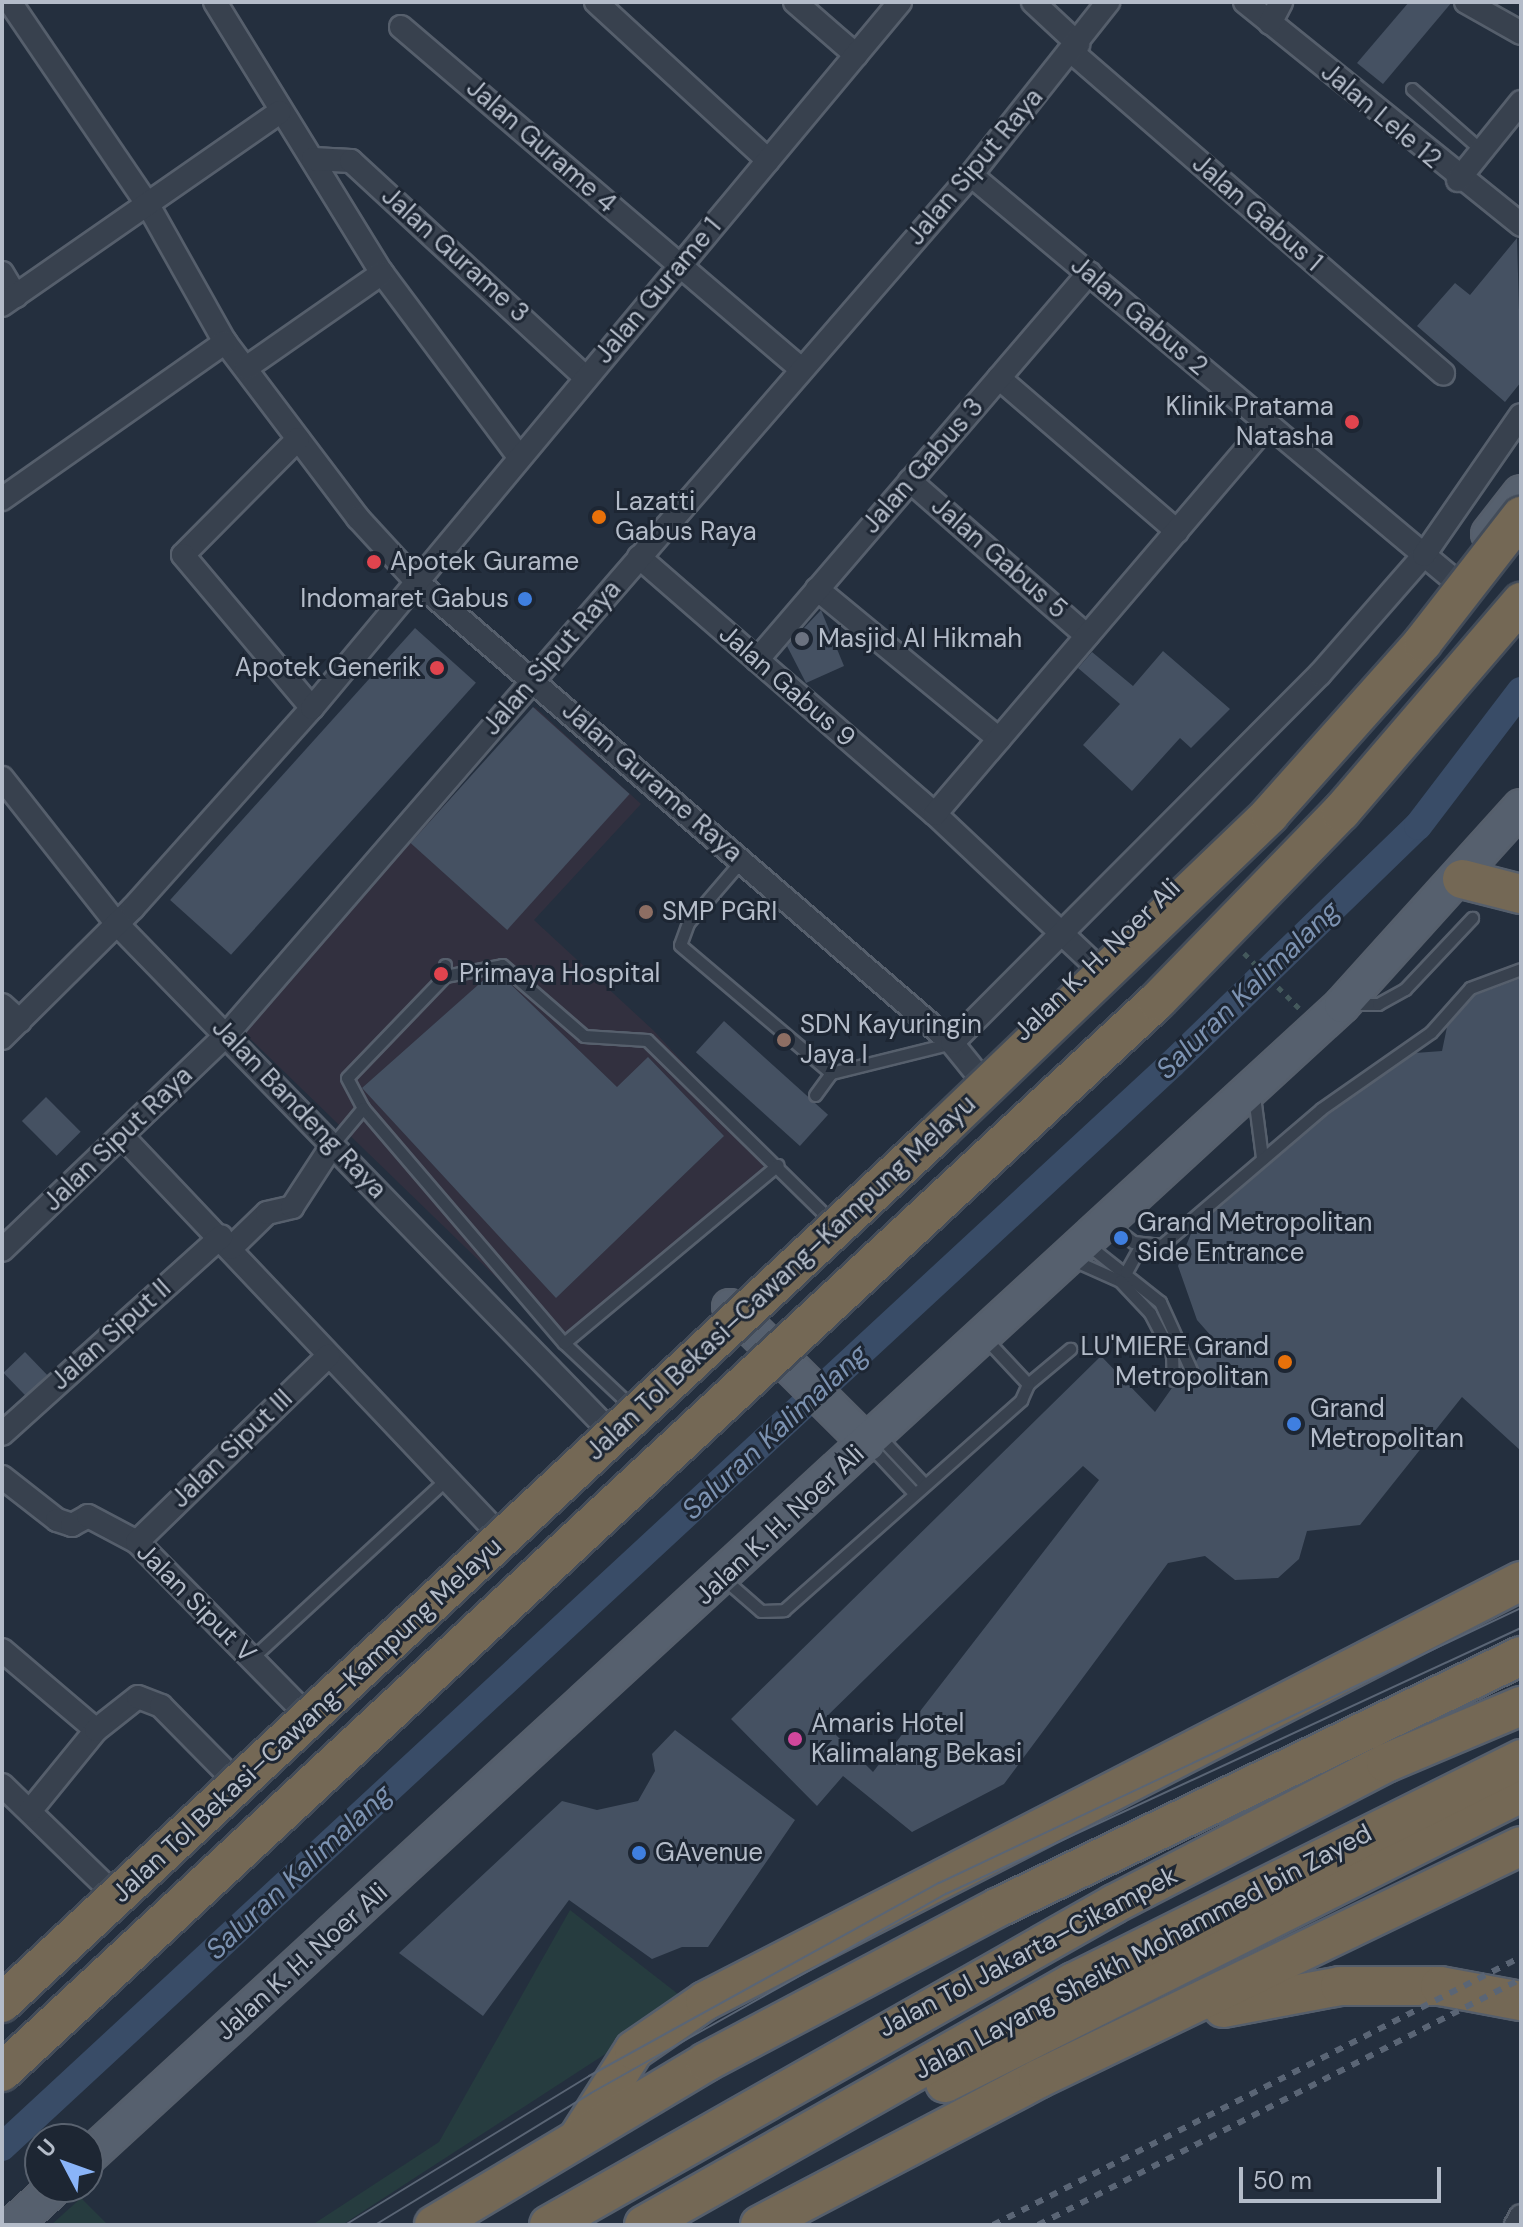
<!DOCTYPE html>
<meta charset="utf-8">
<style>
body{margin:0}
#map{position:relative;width:1523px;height:2227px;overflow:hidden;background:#242f3e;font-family:"DM Sans",sans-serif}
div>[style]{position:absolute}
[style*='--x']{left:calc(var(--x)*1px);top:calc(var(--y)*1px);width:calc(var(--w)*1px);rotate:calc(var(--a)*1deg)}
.medical>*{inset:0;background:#32303f}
.green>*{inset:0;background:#263c3f}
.canal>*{height:28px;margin:-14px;padding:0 14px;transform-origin:14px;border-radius:14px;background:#394c67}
.building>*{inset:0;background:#455162;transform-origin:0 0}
.path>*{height:5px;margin-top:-2.5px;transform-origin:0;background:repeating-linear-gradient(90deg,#44595c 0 6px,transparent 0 12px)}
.roads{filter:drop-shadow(2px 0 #565f6c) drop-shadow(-2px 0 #565f6c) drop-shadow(0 2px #565f6c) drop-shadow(0 -2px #565f6c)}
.lane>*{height:11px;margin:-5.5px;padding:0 5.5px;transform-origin:5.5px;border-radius:5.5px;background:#38414e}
.street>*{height:22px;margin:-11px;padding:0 11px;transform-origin:11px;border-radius:11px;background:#38414e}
.primary>*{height:34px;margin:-17px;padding:0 17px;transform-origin:17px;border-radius:17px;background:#56606e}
.highway>*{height:38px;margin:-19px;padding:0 19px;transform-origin:19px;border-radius:19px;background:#746855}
.tram>*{height:2px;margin:-1px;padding:0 1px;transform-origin:1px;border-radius:1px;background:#5a6575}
.rail>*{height:6px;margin-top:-3px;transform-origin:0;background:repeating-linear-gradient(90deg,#5a6575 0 8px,transparent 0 16px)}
.bridges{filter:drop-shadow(2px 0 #434c59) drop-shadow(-2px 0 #434c59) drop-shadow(0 2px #434c59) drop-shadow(0 -2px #434c59)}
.highway-bridge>*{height:38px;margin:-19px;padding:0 19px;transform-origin:19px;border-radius:19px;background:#746855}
.dots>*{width:22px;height:22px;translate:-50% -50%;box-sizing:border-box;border:4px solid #1d2633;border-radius:50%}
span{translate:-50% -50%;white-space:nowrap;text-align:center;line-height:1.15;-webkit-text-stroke:6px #1d2633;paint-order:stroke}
.street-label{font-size:26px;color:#b4bcc9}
.poi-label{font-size:26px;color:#b4bcc9}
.right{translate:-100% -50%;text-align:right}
.left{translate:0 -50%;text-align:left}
.water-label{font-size:28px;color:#7c92b1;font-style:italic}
.frame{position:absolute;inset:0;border:4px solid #b4bcc9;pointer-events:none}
.north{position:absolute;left:24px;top:2123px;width:80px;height:80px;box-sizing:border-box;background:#1d2633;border:2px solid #59626f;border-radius:50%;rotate:311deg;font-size:22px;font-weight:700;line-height:32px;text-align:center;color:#b4bcc9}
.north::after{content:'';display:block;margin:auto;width:28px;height:36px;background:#8ab4f8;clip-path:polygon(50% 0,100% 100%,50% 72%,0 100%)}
.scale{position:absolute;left:1239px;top:2167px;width:202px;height:36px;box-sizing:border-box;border:4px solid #b4bcc9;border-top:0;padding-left:10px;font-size:24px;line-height:28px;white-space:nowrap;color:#b4bcc9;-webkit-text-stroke:6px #1d2633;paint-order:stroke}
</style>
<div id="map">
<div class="medical">
<div style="clip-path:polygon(535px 707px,641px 804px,534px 920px,653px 1030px,778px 1165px,564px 1343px,239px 1028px)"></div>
</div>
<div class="green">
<div style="clip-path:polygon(570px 1910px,687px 2001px,342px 2225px,312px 2225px,439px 2142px)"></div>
<div style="clip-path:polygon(81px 2198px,108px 2225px,51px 2225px)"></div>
</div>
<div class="canal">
<div style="--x:2;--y:2147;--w:1594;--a:-42.79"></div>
<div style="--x:1172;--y:1064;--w:342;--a:-44.1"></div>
<div style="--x:1418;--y:826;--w:170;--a:-52.7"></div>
</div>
<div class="building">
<div style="clip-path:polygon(1409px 2px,1452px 2px,1383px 84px,1357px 63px)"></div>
<div style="clip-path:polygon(1517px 238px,1521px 382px,1505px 402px,1417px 326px,1455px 283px,1470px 295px)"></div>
<div style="clip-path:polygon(821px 610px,844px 666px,806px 683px,787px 646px)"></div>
<div style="left:415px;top:628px;width:82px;height:366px;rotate:42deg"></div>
<div style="clip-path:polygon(1163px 651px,1230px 709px,1191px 748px,1180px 738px,1132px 791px,1083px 745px,1120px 704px,1078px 668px,1092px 652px,1133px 686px)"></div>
<div style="left:533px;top:707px;width:130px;height:183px;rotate:42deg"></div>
<div style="clip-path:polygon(500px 974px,617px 1087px,648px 1057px,724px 1136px,556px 1298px,362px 1088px,487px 977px)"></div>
<div style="clip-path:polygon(evenodd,1521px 978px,1521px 1451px,1462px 1397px,1360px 1525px,1307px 1531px,1299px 1559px,1278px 1578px,1235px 1580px,1205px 1556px,1168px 1563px,1004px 1784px,912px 1832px,843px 1776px,817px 1806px,731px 1719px,1101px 1356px,1155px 1412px,1181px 1375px,1197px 1376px,1196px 1361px,1212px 1337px,1197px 1320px,1178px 1266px,1192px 1231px,1326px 1116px,1415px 1053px,1442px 1051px,1447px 1027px,1475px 995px,1521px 978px,1083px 1466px,1099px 1480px,873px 1772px,822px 1721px,1083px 1466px)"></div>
<div style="left:724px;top:1021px;width:140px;height:42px;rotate:42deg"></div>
<div style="left:46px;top:1097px;width:49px;height:34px;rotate:45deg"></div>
<div style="left:25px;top:1352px;width:32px;height:30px;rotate:46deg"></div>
<div style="clip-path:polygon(675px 1730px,795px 1820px,708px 1947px,682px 1947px,652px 1959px,569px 1900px,483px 2016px,399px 1953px,562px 1801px,597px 1810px,638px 1801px,655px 1771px,652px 1754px)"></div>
</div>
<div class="path">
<div style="--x:1244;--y:953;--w:78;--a:45"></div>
</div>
<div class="roads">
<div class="lane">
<div style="--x:1412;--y:89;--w:92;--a:41.5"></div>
<div style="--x:742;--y:860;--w:83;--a:130.6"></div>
<div style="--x:688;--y:923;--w:23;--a:110"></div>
<div style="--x:680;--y:945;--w:198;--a:40.3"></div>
<div style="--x:445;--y:965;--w:11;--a:90"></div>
<div style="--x:445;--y:976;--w:141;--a:133.9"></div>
<div style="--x:347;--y:1078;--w:34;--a:62"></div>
<div style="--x:363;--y:1108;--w:309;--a:49.5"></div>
<div style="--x:564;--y:1343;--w:93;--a:43.3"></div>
<div style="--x:445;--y:976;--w:58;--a:-10.9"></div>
<div style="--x:502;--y:965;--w:108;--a:40.9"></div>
<div style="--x:584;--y:1036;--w:63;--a:3.6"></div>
<div style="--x:647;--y:1040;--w:251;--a:44.5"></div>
<div style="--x:1351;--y:1004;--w:27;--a:0"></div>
<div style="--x:1378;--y:1004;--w:31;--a:-29"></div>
<div style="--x:1405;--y:989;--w:98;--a:-46.7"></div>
<div style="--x:815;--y:1095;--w:27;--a:-54"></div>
<div style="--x:831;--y:1073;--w:125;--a:-13.9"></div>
<div style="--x:1254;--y:1096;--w:63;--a:82.6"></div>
<div style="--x:333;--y:1144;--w:47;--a:-50.2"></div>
<div style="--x:1108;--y:1223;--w:31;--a:37"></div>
<div style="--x:1133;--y:1242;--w:29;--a:6"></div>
<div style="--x:1162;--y:1245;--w:209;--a:-40.5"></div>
<div style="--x:1321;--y:1109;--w:134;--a:-35"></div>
<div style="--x:1431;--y:1032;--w:59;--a:-48.4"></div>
<div style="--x:1470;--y:988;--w:54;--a:-20.4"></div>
<div style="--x:1088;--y:1245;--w:92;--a:38.4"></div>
<div style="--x:1160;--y:1302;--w:75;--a:65.5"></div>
<div style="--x:1073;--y:1260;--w:51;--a:24.1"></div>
<div style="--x:1120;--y:1281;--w:44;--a:46.8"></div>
<div style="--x:1150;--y:1313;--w:47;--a:62.4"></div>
<div style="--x:1172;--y:1355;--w:25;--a:88"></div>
<div style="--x:1126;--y:1272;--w:31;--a:-61"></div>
<div style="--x:564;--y:1343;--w:278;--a:-39.8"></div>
<div style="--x:1028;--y:1384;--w:55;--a:-39.8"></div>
<div style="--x:878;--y:1435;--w:67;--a:46.8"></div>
<div style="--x:871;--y:1447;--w:63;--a:46.9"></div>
<div style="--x:723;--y:1578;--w:50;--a:41"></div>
<div style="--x:761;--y:1611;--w:23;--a:-2"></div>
<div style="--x:784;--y:1610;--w:317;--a:-41.5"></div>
<div style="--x:1021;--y:1400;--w:17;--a:-66"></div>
<div style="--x:1028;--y:1384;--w:64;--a:-133.1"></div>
<div style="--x:252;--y:1658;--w:265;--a:-42.6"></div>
</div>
<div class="street">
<div style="--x:10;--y:2;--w:245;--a:55.8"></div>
<div style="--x:148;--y:205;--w:157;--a:60.7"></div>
<div style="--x:225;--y:342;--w:221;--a:52.9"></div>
<div style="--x:358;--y:518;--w:86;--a:47.4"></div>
<div style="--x:416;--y:581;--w:708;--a:40.76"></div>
<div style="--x:952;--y:1043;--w:40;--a:51"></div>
<div style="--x:215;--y:2;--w:318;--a:58.4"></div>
<div style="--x:382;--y:273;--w:229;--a:53.3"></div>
<div style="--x:596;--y:2;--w:234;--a:42.6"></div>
<div style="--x:795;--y:2;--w:81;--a:41"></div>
<div style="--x:1033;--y:2;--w:62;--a:43"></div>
<div style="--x:1245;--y:2;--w:355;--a:38.9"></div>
<div style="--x:1466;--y:2;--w:63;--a:29.4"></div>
<div style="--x:1270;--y:23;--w:24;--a:-62"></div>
<div style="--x:401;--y:27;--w:525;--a:40.52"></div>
<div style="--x:1072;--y:52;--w:491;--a:40.9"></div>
<div style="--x:313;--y:159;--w:38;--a:3"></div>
<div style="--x:351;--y:161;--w:320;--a:42.7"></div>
<div style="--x:971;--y:175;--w:630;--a:39.98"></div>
<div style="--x:1458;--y:180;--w:100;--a:-51.1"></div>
<div style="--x:2;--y:273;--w:27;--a:59"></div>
<div style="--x:2;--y:305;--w:338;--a:-34.8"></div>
<div style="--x:246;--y:368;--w:166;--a:-34.9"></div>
<div style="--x:999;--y:378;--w:235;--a:40.7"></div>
<div style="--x:298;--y:439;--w:163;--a:134.8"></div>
<div style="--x:183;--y:555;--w:200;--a:49.9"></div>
<div style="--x:910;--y:481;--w:235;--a:41.2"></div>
<div style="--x:2;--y:499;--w:273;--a:-35.1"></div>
<div style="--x:639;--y:557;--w:392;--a:41"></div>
<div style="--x:935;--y:814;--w:220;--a:43.3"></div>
<div style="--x:817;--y:589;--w:236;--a:39.5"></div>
<div style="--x:757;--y:660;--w:510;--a:-49.37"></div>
<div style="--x:2;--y:778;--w:186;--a:51.8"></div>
<div style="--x:117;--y:924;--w:704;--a:45.81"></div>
<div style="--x:935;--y:814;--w:513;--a:-49.51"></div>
<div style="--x:2;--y:1005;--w:24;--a:42"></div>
<div style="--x:2;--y:1038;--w:185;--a:-44.8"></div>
<div style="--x:133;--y:908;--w:268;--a:-48.2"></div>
<div style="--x:312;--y:708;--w:919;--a:-50.21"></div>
<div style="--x:952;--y:1043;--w:521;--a:-45.08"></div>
<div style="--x:1320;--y:674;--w:158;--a:-48.8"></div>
<div style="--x:1424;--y:555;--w:170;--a:-55.3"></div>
<div style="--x:122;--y:1136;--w:543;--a:46.57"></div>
<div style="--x:231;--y:1248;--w:50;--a:-44.2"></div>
<div style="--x:267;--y:1213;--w:26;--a:-13"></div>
<div style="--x:292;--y:1207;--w:75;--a:-56.9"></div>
<div style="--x:2;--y:1250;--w:312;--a:-43.8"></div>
<div style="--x:227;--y:1034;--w:1136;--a:-49.1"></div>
<div style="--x:971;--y:175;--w:221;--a:-51.6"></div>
<div style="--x:2;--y:1434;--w:295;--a:-42"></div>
<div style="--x:2;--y:1477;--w:70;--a:38"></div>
<div style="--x:57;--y:1520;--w:16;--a:18"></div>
<div style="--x:72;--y:1525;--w:18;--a:-29"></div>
<div style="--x:88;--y:1516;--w:55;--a:28"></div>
<div style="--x:137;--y:1542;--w:233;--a:45.5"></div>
<div style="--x:137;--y:1542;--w:267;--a:-44.2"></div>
<div style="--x:2;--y:1650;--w:123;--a:40.4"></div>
<div style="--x:2;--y:1785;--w:144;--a:44.2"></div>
<div style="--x:30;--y:1811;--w:104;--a:-50.8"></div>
<div style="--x:96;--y:1730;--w:53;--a:-38.2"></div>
<div style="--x:138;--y:1697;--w:25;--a:21"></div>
<div style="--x:161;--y:1706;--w:97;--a:45.4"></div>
<div style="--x:1516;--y:2225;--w:10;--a:-61"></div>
</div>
<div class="primary">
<div style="--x:1489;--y:534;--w:52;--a:-52"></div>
<div style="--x:730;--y:1307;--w:194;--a:44.8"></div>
<div style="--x:88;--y:2157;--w:1703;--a:-42.57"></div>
<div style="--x:1342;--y:1005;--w:267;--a:-47.9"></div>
<div style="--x:13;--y:2225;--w:57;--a:-42.1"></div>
</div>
<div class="highway">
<div style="--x:1462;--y:879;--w:61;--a:14.3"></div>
<div style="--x:1223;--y:2008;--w:119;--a:-10.6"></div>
<div style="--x:1340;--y:1986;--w:100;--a:0"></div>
<div style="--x:1440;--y:1986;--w:82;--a:10.5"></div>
<div style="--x:945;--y:2083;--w:645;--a:-26.72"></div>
<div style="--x:580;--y:2135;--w:101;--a:-57.6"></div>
<div style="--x:634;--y:2050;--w:86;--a:-34.6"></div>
<div style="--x:705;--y:2001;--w:918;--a:-27.24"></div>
<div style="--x:434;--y:2225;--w:317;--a:-30.9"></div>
<div style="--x:706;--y:2062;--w:331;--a:-27.9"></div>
<div style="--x:999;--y:1907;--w:579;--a:-25.68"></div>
<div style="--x:549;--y:2225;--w:650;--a:-29.6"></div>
<div style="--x:1114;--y:1904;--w:306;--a:-27.4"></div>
<div style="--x:1386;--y:1763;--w:147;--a:-22.9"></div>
<div style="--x:644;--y:2225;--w:494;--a:-29.5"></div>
<div style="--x:1074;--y:1982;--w:500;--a:-26.5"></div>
<div style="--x:760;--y:2225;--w:314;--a:-27.7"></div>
<div style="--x:1038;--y:2079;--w:536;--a:-25.75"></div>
</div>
</div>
<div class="tram">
<div style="--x:345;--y:2225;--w:286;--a:-31.4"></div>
<div style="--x:589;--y:2076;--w:400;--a:-28.9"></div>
<div style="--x:939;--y:1883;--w:644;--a:-25.29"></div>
<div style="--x:375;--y:2225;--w:253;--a:-31.4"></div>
<div style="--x:591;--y:2093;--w:407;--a:-29.3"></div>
<div style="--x:946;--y:1894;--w:634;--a:-24.83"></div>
</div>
<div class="rail">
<div style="--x:993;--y:2225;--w:592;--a:-26.91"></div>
<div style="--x:1038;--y:2225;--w:542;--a:-26.99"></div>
</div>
<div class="bridges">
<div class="highway-bridge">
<div style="--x:2;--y:2003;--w:1282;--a:-42.91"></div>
<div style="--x:941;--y:1130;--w:456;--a:-43.8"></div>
<div style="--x:1270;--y:814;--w:230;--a:-48.3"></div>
<div style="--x:1423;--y:642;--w:160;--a:-52.1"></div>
<div style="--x:2;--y:2072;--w:1575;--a:-42.84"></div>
<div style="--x:1157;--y:1001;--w:264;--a:-45.8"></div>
<div style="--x:1341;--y:812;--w:277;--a:-49.4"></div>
</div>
</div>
<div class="dots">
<div style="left:1352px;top:422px;background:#e0444e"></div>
<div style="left:599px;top:517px;background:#e8710a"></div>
<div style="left:374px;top:562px;background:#e0444e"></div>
<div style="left:525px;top:599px;background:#3f7fe0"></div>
<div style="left:802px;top:639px;background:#6b7280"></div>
<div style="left:437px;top:668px;background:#e0444e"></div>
<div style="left:646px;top:912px;background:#8d6e63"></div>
<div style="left:441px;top:974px;background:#e0444e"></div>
<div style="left:784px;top:1040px;background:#8d6e63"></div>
<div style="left:1121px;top:1238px;background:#3f7fe0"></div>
<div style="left:1285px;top:1362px;background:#e8710a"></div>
<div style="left:1294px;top:1424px;background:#3f7fe0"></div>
<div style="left:795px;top:1739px;background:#d1479c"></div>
<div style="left:639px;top:1853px;background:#3f7fe0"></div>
</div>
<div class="street-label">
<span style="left:1381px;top:116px;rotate:40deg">Jalan Lele 12</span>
<span style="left:541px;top:146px;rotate:41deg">Jalan Gurame 4</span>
<span style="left:975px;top:167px;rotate:-50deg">Jalan Siput Raya</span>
<span style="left:1257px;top:213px;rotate:41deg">Jalan Gabus 1</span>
<span style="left:455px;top:255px;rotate:42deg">Jalan Gurame 3</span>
<span style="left:658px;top:291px;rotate:-50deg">Jalan Gurame 1</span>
<span style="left:1139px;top:316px;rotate:40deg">Jalan Gabus 2</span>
<span style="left:923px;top:466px;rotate:-49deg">Jalan Gabus 3</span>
<span style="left:999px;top:558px;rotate:41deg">Jalan Gabus 5</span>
<span style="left:552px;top:658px;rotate:-49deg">Jalan Siput Raya</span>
<span style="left:787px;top:686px;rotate:41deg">Jalan Gabus 9</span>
<span style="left:652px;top:782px;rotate:41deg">Jalan Gurame Raya</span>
<span style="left:1097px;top:960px;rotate:-44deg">Jalan K. H. Noer Ali</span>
<span style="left:299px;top:1109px;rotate:46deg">Jalan Bandeng Raya</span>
<span style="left:118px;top:1139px;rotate:-44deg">Jalan Siput Raya</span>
<span style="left:781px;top:1278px;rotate:-43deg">Jalan Tol Bekasi–Cawang–Kampung Melayu</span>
<span style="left:111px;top:1335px;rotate:-42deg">Jalan Siput II</span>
<span style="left:232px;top:1449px;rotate:-44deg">Jalan Siput III</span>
<span style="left:780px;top:1525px;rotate:-43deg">Jalan K. H. Noer Ali</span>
<span style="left:196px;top:1603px;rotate:45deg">Jalan Siput V</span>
<span style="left:307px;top:1720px;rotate:-43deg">Jalan Tol Bekasi–Cawang–Kampung Melayu</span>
<span style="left:1028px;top:1952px;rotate:-28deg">Jalan Tol Jakarta–Cikampek</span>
<span style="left:1143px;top:1952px;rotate:-28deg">Jalan Layang Sheikh Mohammed bin Zayed</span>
<span style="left:302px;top:1962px;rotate:-42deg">Jalan K. H. Noer Ali</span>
</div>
<div class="poi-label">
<span class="right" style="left:1334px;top:422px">Klinik Pratama<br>Natasha</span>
<span class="left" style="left:615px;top:517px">Lazatti<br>Gabus Raya</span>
<span class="left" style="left:390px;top:562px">Apotek Gurame</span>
<span class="right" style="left:509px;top:599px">Indomaret Gabus</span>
<span class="left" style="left:818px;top:639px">Masjid Al Hikmah</span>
<span class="right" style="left:421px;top:668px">Apotek Generik</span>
<span class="left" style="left:662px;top:912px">SMP PGRI</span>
<span class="left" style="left:459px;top:974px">Primaya Hospital</span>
<span class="left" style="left:800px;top:1040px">SDN Kayuringin<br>Jaya I</span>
<span class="left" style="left:1137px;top:1238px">Grand Metropolitan<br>Side Entrance</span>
<span class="right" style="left:1269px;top:1362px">LU'MIERE Grand<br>Metropolitan</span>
<span class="left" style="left:1310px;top:1424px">Grand<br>Metropolitan</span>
<span class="left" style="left:811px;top:1739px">Amaris Hotel<br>Kalimalang Bekasi</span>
<span class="left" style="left:655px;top:1853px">GAvenue</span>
</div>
<div class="water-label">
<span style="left:1248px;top:990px;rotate:-44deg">Saluran Kalimalang</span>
<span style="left:775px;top:1432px;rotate:-43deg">Saluran Kalimalang</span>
<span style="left:299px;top:1872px;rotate:-43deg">Saluran Kalimalang</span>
</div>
<div class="frame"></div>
<div class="north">U</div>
<div class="scale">50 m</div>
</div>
